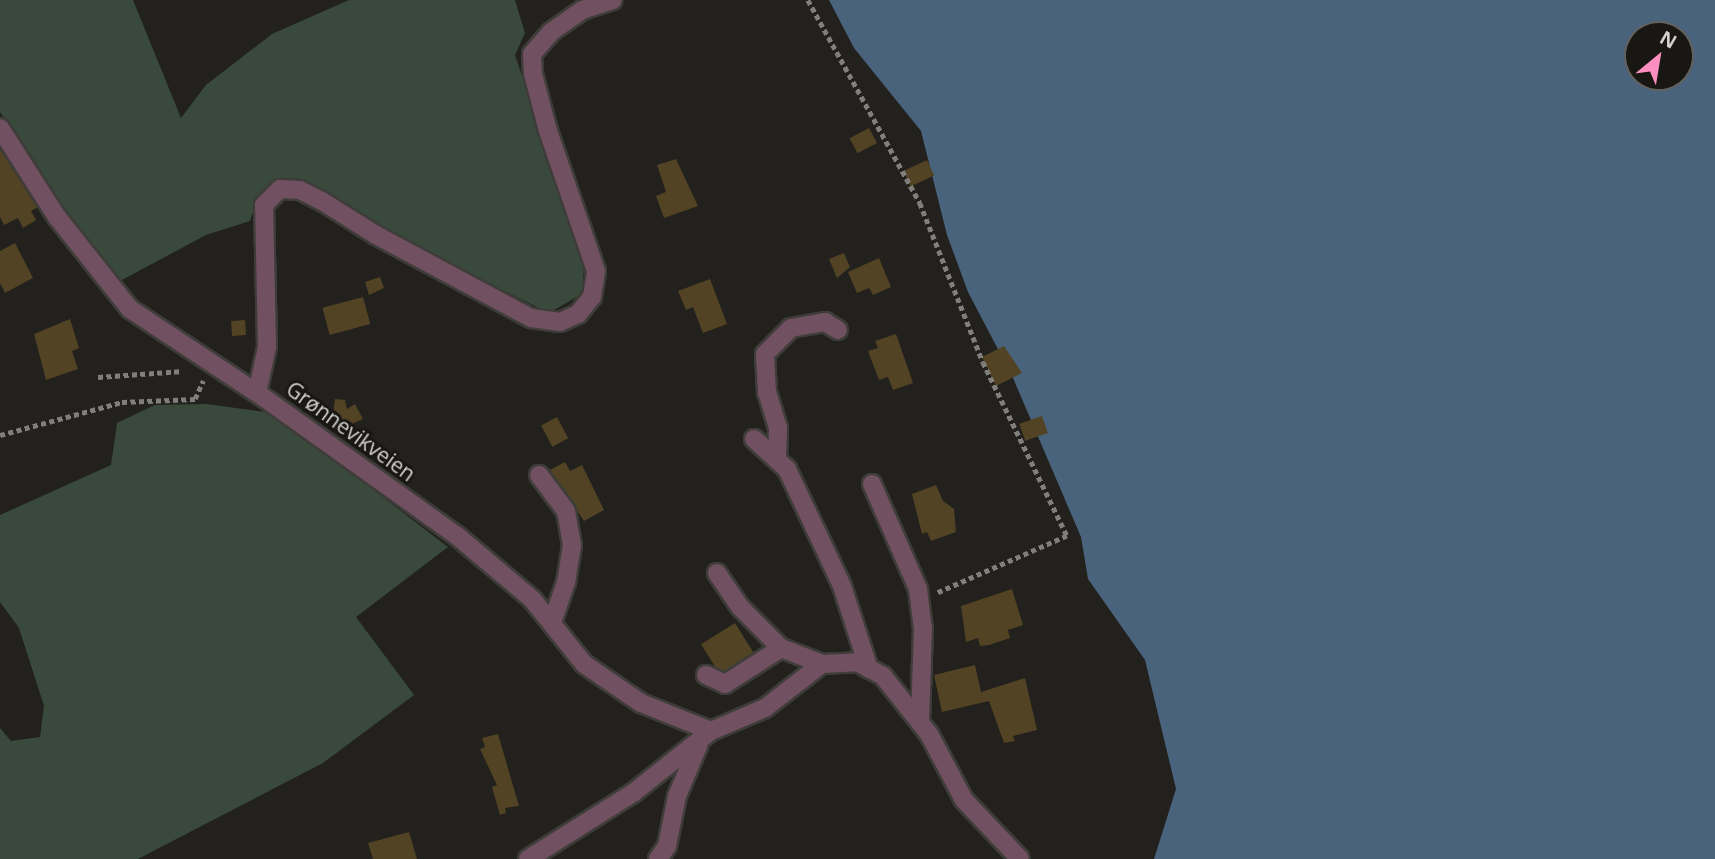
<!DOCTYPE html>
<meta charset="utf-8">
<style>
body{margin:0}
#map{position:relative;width:1715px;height:859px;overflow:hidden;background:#22211d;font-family:"Open Sans",sans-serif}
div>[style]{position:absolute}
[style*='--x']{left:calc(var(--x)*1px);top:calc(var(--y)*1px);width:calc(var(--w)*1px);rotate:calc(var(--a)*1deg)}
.green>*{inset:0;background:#394a3c}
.water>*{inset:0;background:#49637d}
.building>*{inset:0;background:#514323;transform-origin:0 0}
.path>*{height:4.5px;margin-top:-2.25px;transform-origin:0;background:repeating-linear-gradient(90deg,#807f7c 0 5px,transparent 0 8.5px)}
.roads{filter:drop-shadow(2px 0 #3e3d39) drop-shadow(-2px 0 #3e3d39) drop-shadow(0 2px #3e3d39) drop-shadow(0 -2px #3e3d39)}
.minor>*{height:18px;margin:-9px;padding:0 9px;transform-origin:9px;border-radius:9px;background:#715062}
span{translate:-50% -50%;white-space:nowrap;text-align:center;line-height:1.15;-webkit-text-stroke:6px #191714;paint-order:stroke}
.street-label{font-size:21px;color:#d2d1ce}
.north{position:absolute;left:1624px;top:21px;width:70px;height:70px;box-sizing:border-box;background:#191714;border:2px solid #63615e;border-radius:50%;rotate:30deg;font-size:19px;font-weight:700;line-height:28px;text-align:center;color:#d2d1ce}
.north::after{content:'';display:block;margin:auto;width:24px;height:32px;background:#fd8ec0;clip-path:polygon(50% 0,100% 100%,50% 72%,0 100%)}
</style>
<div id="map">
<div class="green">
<div style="clip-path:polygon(0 0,133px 0,181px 118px,206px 85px,272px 34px,349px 0,515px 0,525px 33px,515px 55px,577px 237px,584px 267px,582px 294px,549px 313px,382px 230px,303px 182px,278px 179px,259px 194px,250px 221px,206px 235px,120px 281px,96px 255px,0 112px)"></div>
<div style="clip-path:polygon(206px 404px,273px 413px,448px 547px,356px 617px,414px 695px,323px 763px,138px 859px,0 859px,0 728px,11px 741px,40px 737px,44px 706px,19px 628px,0 602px,0 515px,111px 465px,117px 423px,155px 405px)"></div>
</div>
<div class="water">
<div style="clip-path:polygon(evenodd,829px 0,1715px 0,1715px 859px,1154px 859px,1176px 789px,1145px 660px,1088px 579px,1081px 537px,1013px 378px,968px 292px,947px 235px,921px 131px,854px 48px,829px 0,1638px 35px,1680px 35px,1680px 77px,1638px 77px,1638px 35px)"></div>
</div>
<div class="building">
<div style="left:869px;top:128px;width:17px;height:22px;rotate:62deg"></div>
<div style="clip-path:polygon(0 143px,40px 206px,31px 211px,36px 220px,23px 228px,18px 218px,4px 225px,0 217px)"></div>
<div style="clip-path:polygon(676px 159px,698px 206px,664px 218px,656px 196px,666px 192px,657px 165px)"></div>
<div style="left:927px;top:160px;width:17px;height:26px;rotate:65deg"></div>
<div style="clip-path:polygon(15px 243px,33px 278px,5px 293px,0 283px,0 251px)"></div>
<div style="clip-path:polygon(844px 253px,850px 267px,837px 278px,829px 259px)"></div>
<div style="clip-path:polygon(879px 258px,891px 287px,873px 295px,869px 288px,857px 293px,848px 272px)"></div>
<div style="clip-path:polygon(380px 277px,384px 288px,369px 295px,365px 282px)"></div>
<div style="clip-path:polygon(710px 279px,727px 324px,703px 333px,693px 307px,686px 310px,678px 291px)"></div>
<div style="left:363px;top:297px;width:28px;height:42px;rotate:75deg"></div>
<div style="clip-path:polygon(70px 319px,79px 348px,72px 351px,78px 369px,46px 380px,34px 334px)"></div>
<div style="left:245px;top:320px;width:15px;height:14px;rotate:86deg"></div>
<div style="clip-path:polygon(896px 334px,913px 383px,893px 390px,888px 377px,879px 380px,868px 351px,878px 348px,875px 341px)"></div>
<div style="clip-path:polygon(1004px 346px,1022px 373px,996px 386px,982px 357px)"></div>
<div style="clip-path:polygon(335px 399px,345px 400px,347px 409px,355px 404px,363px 419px,352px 424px,332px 421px)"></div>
<div style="left:1042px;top:416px;width:18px;height:24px;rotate:71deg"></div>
<div style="left:557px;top:417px;width:24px;height:18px;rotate:62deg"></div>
<div style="clip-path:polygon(565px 462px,570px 471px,582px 465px,604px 510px,584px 521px,569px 499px,564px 502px,548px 471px)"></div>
<div style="clip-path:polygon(936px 485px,943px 501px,954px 509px,956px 532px,931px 541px,927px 532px,922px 534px,912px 494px)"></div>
<div style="clip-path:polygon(1012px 589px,1023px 625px,1008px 630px,1010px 638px,989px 645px,980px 646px,978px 638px,966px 642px,961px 606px)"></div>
<div style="left:735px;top:623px;width:39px;height:40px;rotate:58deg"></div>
<div style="clip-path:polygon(975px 665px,981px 692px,1025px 678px,1037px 730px,1013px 736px,1015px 741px,1004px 743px,989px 701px,942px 712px,934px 675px)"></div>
<div style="clip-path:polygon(498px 734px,519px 806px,505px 808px,506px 813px,500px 815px,492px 787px,497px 785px,480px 749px,485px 747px,482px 738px)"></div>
<div style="clip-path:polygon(409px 832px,417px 859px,373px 859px,368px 843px)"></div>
</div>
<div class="path">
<div style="--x:808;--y:0;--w:232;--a:61.1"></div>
<div style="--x:920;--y:203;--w:171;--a:68.4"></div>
<div style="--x:983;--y:362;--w:193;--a:64.2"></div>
<div style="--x:1067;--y:536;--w:142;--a:156.3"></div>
<div style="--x:98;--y:377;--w:85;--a:-4"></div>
<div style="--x:0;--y:435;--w:126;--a:-15.1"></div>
<div style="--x:122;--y:402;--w:73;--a:-2.4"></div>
<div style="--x:195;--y:399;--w:20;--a:-66"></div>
</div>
<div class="roads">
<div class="minor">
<div style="--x:0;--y:128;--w:106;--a:57.4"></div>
<div style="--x:57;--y:217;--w:117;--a:51.6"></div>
<div style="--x:130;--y:309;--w:159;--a:33.5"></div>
<div style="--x:263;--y:397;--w:237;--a:35.6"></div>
<div style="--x:456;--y:535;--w:99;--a:40.1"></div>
<div style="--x:532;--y:599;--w:83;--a:51.3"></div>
<div style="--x:584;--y:664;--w:69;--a:34.4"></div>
<div style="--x:641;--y:703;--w:75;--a:21.8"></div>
<div style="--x:711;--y:731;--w:59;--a:-23.1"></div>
<div style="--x:765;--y:708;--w:72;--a:-37.7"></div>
<div style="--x:822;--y:664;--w:35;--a:-3"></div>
<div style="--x:857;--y:662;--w:30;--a:28"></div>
<div style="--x:883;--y:676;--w:74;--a:51.6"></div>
<div style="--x:929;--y:734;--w:75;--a:62.1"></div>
<div style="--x:964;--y:800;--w:81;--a:46.5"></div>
<div style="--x:257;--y:393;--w:47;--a:-77.7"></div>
<div style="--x:267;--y:347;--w:142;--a:-91.2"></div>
<div style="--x:264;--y:205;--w:23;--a:-45"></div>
<div style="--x:280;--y:189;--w:20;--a:3"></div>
<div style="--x:300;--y:190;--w:25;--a:27"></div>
<div style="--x:322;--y:201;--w:64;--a:32.2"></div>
<div style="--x:376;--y:235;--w:176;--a:28.2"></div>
<div style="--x:531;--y:318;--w:29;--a:8"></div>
<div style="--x:560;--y:322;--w:20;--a:-24"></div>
<div style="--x:578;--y:314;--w:22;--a:-51"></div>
<div style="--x:592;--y:297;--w:26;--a:-81"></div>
<div style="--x:596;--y:271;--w:148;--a:-108.9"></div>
<div style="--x:548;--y:131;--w:59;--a:-104.7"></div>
<div style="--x:533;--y:74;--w:20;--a:-93"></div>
<div style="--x:532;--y:54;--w:29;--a:-49"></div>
<div style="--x:551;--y:32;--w:38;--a:-35"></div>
<div style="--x:582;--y:10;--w:32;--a:-18"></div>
<div style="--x:754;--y:439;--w:45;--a:42.3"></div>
<div style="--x:787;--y:469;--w:129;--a:64.8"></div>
<div style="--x:842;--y:586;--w:87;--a:72"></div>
<div style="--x:777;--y:458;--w:30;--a:-88"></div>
<div style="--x:778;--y:428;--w:37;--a:-107"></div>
<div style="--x:767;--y:393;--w:39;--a:-93"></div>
<div style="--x:765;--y:354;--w:37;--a:-45"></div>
<div style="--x:791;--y:328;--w:35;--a:-10"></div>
<div style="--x:825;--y:322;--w:15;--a:32"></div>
<div style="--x:539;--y:475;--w:45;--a:53.1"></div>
<div style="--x:566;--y:511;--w:35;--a:80"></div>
<div style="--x:572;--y:545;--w:37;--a:99"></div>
<div style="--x:566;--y:582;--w:43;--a:108.9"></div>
<div style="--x:872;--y:484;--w:115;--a:66.3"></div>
<div style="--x:918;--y:589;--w:38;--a:83"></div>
<div style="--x:923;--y:627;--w:95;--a:91.8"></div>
<div style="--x:717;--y:573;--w:41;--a:55.9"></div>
<div style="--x:740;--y:607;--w:58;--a:45"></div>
<div style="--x:781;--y:648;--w:44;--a:21.3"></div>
<div style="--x:706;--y:675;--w:21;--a:25"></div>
<div style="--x:725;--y:684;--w:67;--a:-32.7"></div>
<div style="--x:528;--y:859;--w:124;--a:-32.2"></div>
<div style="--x:633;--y:793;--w:100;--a:-38.5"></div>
<div style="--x:658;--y:859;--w:16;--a:-55"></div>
<div style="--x:667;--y:846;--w:51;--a:-78.7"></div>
<div style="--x:677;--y:796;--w:56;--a:-67.1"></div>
</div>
</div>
<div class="street-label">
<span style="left:351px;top:431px;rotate:36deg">Grønnevikveien</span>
</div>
<div class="north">N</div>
</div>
